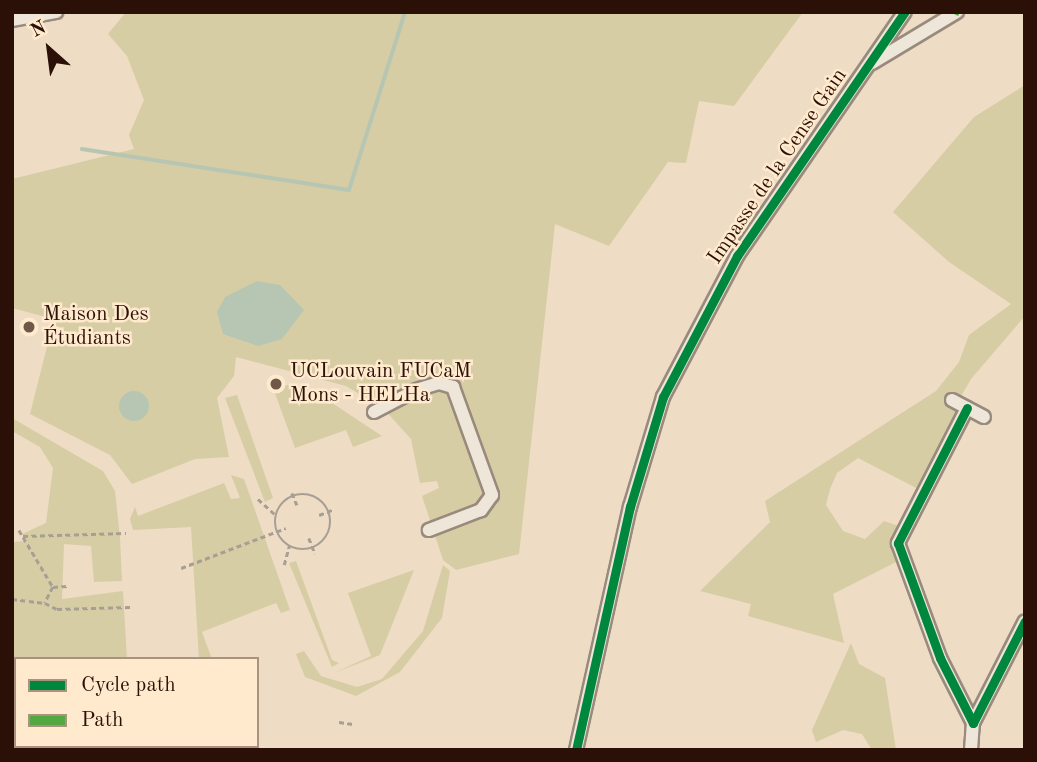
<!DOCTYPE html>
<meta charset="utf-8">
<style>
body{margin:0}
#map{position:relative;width:1037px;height:762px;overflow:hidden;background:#eedcc4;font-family:"Old Standard TT",serif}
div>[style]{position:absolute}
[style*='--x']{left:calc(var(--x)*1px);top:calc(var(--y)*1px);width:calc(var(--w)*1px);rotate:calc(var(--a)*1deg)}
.green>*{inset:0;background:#d7cda4}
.water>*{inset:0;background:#b7c6b2}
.round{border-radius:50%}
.stream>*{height:3.5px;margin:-1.75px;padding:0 1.75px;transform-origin:1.75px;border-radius:1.75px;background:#b7c6b2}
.path>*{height:2.5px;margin-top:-1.25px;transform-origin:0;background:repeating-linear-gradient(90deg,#a89f94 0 5px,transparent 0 8.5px)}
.path>.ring{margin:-1.25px;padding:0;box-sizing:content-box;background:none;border:2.5px solid #a89f94;border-radius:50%}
.roads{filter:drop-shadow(2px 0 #988a7c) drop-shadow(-2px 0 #988a7c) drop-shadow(0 2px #988a7c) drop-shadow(0 -2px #988a7c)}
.minor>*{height:12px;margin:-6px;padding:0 6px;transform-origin:6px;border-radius:6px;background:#efe6da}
.quiet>*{height:7px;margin-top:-3.5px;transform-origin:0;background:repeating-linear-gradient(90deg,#54a841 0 14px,transparent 0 21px)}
.cycleway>*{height:9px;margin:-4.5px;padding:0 4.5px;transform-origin:4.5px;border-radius:4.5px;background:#00873e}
.dots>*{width:19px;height:19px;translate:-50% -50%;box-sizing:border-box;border:4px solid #ffeace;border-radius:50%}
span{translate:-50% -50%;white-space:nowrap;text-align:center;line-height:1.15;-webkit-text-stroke:5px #ffeace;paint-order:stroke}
.street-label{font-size:21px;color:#2b1007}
.poi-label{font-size:21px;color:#2b1007}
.left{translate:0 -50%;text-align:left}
.frame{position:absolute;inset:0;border:14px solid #2b1007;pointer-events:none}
.legend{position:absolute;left:14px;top:657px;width:245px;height:91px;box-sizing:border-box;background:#ffeace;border:2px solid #aa937e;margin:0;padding:9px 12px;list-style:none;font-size:21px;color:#2b1007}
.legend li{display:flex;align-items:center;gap:14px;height:35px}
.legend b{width:35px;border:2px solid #aa937e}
.north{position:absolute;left:14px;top:14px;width:70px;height:70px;-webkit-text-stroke:5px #ffeace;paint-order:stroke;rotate:332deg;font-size:19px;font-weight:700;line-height:28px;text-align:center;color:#2b1007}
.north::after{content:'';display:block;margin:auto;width:24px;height:32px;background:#2b1007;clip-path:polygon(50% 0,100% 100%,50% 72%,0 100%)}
</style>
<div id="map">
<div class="green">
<div style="clip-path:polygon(126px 12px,803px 12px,734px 106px,699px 101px,686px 163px,668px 162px,609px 246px,555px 224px,519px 554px,456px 570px,443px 560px,422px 496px,439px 488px,437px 481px,420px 483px,411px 439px,383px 408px,346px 386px,236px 357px,234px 376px,217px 398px,229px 457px,195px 459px,132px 484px,110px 455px,30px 414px,54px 319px,12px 308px,12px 179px,134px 149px,129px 135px,144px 100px,127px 56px,108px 34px)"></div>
<div style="clip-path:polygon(1025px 85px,1025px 316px,971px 379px,960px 398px,967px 408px,922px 491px,858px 458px,837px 473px,830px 489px,826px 505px,843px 531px,865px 539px,884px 521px,902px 527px,900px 560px,833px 594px,844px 643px,748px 616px,751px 604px,700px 591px,770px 522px,765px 501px,936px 391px,959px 362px,969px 335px,1011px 304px,949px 262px,893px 212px,974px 117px)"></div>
<div style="clip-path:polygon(288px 385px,326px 399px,382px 436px,353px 447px,346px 430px,295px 448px,273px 388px)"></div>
<div style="clip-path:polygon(237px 395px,273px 498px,265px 502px,225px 398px)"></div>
<div style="clip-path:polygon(12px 418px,103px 471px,115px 491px,120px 537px,122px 581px,94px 582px,91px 546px,64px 544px,62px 599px,123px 591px,127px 659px,16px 659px,16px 746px,34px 750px,12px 750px,12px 542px,26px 541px,22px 534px,46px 523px,53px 468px,40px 447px,12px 431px)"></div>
<div style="clip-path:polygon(231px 475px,244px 479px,290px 610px,281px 613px,276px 603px,202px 632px,212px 659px,199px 659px,191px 527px,133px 530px,130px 519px,135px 507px,138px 516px,224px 483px,231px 499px,240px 498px)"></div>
<div style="clip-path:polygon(296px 561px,332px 660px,339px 663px,332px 667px,289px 563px)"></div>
<div style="clip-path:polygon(443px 565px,450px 571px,442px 618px,400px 672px,356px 696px,305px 677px,296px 654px,304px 651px,321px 676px,357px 687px,382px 679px,423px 631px)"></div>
<div style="clip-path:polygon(414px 570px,380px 655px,334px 673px,371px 656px,348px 593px)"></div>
<div style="clip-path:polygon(851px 643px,859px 664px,885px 678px,896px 750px,872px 750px,862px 734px,843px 730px,816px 742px,812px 730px)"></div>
</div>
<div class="water">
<div style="clip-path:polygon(257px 281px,280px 285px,304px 310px,282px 339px,258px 346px,223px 334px,217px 312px,225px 297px)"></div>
<div class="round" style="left:119px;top:391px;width:30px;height:30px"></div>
</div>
<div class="stream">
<div style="--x:82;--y:149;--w:270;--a:8.7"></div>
<div style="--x:349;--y:190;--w:187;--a:-72.5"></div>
</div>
<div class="path">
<div style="--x:292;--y:493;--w:13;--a:67"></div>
<div class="ring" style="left:275px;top:494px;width:53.5px;height:53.5px"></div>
<div style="--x:258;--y:499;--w:24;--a:42"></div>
<div style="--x:319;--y:515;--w:14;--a:-21"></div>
<div style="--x:19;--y:530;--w:66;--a:59.2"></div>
<div style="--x:53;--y:587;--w:14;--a:-4"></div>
<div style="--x:23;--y:536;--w:103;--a:-1.7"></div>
<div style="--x:309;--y:538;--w:17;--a:69"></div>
<div style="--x:284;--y:565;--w:20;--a:-75"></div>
<div style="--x:181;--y:568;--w:112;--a:-20.9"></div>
<div style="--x:53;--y:587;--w:18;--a:117"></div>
<div style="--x:45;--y:603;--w:13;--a:27"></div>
<div style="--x:57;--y:609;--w:73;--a:-1.6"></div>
<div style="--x:12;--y:599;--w:33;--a:7"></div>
<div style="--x:339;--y:722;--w:14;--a:8"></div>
</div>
<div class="roads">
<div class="minor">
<div style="--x:12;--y:20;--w:45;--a:-10.3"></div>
<div style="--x:872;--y:63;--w:99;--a:-31"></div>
<div style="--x:952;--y:400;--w:36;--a:28"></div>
<div style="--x:967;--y:408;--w:152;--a:117.1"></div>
<div style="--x:898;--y:543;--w:122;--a:69.9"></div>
<div style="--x:940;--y:658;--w:73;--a:63.1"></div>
<div style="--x:973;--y:723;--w:114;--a:-63"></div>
<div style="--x:374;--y:412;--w:47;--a:-27.6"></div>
<div style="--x:416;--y:390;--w:24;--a:-17"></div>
<div style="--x:439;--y:383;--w:15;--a:16"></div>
<div style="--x:453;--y:387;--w:115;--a:70.1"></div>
<div style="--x:492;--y:495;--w:19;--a:126"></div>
<div style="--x:481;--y:510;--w:56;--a:159"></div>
<div style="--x:576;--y:750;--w:249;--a:-77.5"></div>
<div style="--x:630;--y:507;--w:115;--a:-73.3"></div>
<div style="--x:663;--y:397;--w:159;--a:-62.3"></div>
<div style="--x:737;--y:256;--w:296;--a:-55.5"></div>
<div style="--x:971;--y:750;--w:27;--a:-86"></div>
</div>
</div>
<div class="quiet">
<div style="--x:955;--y:14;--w:2;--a:-63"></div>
</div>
<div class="cycleway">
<div style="--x:967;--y:408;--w:152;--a:117.1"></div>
<div style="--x:898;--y:543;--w:122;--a:69.9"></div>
<div style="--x:940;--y:658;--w:73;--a:63.1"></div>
<div style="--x:973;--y:723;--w:114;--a:-63"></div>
<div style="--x:576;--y:750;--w:249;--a:-77.5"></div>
<div style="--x:630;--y:507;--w:115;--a:-73.3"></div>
<div style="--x:663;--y:397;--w:159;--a:-62.3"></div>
<div style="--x:737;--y:256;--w:296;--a:-55.5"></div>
</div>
<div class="dots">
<div style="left:29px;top:327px;background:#6f5749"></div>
<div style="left:276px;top:384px;background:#6f5749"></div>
</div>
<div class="street-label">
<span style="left:778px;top:167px;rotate:-56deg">Impasse de la Cense Gain</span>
</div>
<div class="poi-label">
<span class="left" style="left:43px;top:327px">Maison Des<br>Étudiants</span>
<span class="left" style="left:290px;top:384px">UCLouvain FUCaM<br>Mons - HELHa</span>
</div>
<div class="frame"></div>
<ul class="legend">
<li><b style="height:9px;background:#00873e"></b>Cycle path</li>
<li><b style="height:9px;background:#54a841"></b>Path</li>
</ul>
<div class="north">N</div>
</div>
